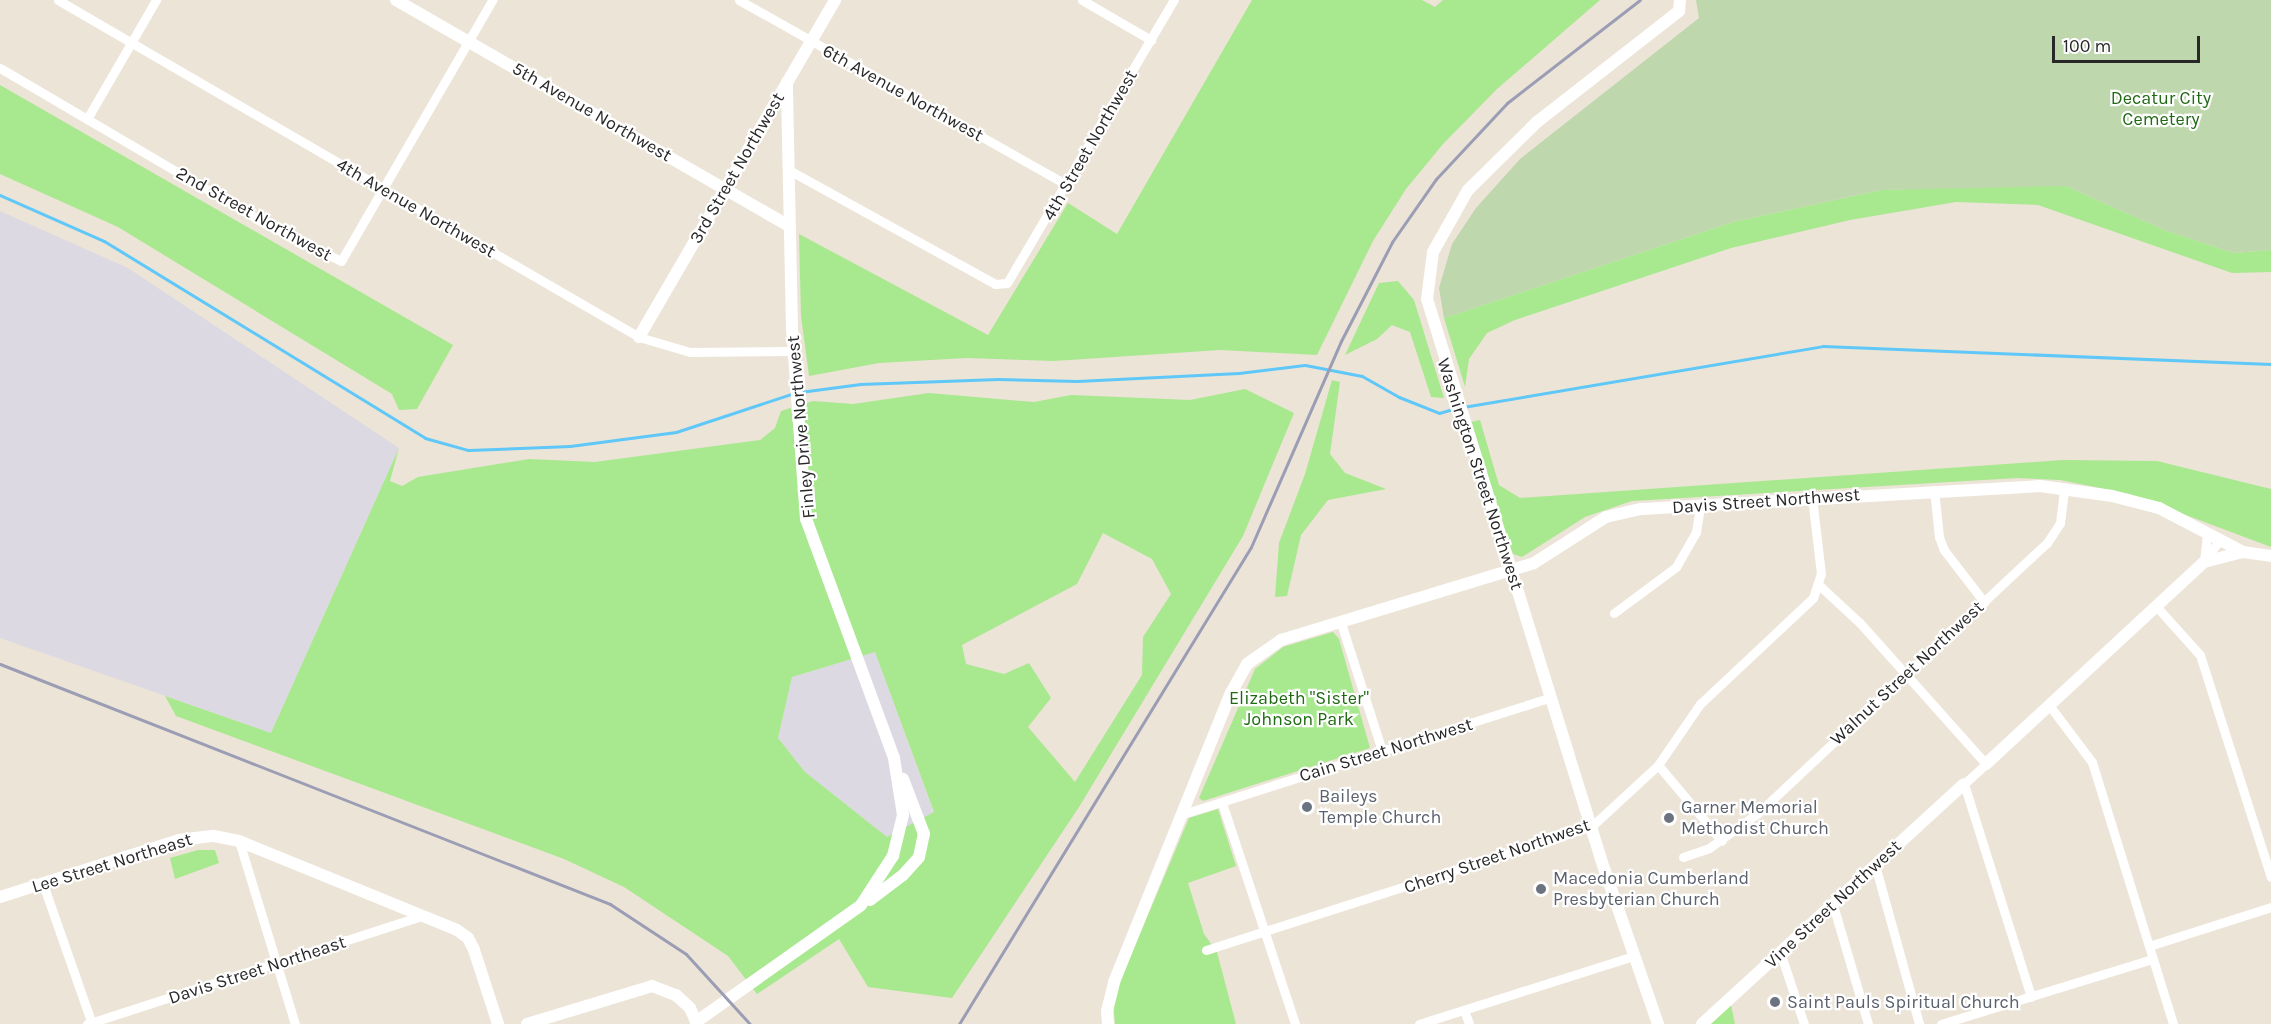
<!DOCTYPE html>
<style>
body{margin:0}
#map{position:relative;width:2271px;height:1024px;overflow:hidden;background:#ece4d7;font-family:Karla,sans-serif}
div>[style]{position:absolute}
[style*='--x']{left:calc(var(--x)*1px);top:calc(var(--y)*1px);width:calc(var(--w)*1px);rotate:calc(var(--a)*1deg)}
.industrial>*{inset:0;background:#ddd9e3}
.green>*{inset:0;background:#a8e88e}
.cemetery>*{inset:0;background:#bfd7ad}
.stream>*{height:3px;margin:-1.5px;padding:0 1.5px;transform-origin:1.5px;border-radius:1.5px;background:#5fc8f9}
.minor>*{height:9px;margin:-4.5px;padding:0 4.5px;transform-origin:4.5px;border-radius:4.5px;background:#fff}
.tertiary>*{height:12px;margin:-6px;padding:0 6px;transform-origin:6px;border-radius:6px;background:#fff}
.rail>*{height:3px;margin:-1.5px;padding:0 1.5px;transform-origin:1.5px;border-radius:1.5px;background:#9a9db4}
.dots>*{width:16px;height:16px;translate:-50% -50%;box-sizing:border-box;border:3px solid #fff;border-radius:50%}
span{translate:-50% -50%;white-space:nowrap;text-align:center;line-height:1.15;-webkit-text-stroke:4.5px #fff;paint-order:stroke}
.street-label{font-size:18px;color:#282828}
.park-label{font-size:18px;color:#206a13}
.worship-label{font-size:18px;color:#5b616d}
.left{translate:0 -50%;text-align:left}
.scale{position:absolute;left:2052px;top:36px;width:148px;height:27px;box-sizing:border-box;border:3px solid #282828;border-top:0;padding-left:8px;font-size:18px;line-height:21px;white-space:nowrap;color:#282828;-webkit-text-stroke:4px #fff;paint-order:stroke}
</style>
<div id="map">
<div class="industrial">
<div style="clip-path:polygon(0 211px,128px 268px,399px 448px,271px 733px,0 638px)"></div>
<div style="clip-path:polygon(875px 652px,934px 813px,887px 837px,805px 772px,778px 738px,792px 677px)"></div>
</div>
<div class="green">
<div style="clip-path:polygon(1252px 0,1422px 0,1435px 7px,1443px 0,1600px 0,1497px 89px,1443px 144px,1406px 189px,1373px 241px,1317px 355px,1220px 350px,1054px 361px,966px 358px,879px 363px,809px 376px,801px 316px,799px 234px,988px 335px,1068px 203px,1117px 234px)"></div>
<div style="clip-path:polygon(0 85px,453px 345px,417px 409px,399px 410px,392px 394px,118px 227px,0 174px)"></div>
<div style="clip-path:polygon(1993px 186px,2066px 186px,2164px 230px,2234px 253px,2271px 250px,2271px 272px,2232px 273px,2038px 205px,1956px 202px,1850px 220px,1731px 248px,1515px 320px,1487px 333px,1469px 359px,1465px 387px,1444px 318px,1733px 222px,1881px 190px)"></div>
<div style="clip-path:polygon(1398px 281px,1414px 300px,1444px 398px,1431px 397px,1410px 332px,1392px 325px,1377px 339px,1345px 355px,1379px 283px)"></div>
<div style="clip-path:polygon(1332px 380px,1340px 382px,1330px 454px,1345px 473px,1386px 489px,1328px 500px,1301px 535px,1287px 596px,1275px 597px,1279px 543px,1305px 474px)"></div>
<div style="clip-path:polygon(evenodd,1245px 389px,1294px 413px,1243px 536px,1079px 807px,952px 998px,868px 987px,839px 939px,757px 994px,728px 956px,624px 887px,564px 859px,176px 716px,165px 696px,271px 733px,399px 448px,390px 481px,402px 486px,418px 477px,529px 459px,595px 462px,760px 440px,775px 428px,781px 411px,813px 401px,853px 404px,929px 393px,1034px 402px,1071px 395px,1190px 400px,1245px 389px,1103px 533px,1152px 559px,1171px 594px,1143px 637px,1142px 675px,1075px 782px,1028px 727px,1051px 698px,1029px 663px,1004px 674px,966px 664px,962px 645px,1077px 584px,1103px 533px,1245px 389px,875px 652px,934px 812px,887px 837px,805px 772px,778px 738px,792px 677px,875px 652px)"></div>
<div style="clip-path:polygon(1480px 420px,1499px 485px,1520px 498px,2063px 460px,2157px 461px,2271px 489px,2271px 547px,2130px 494px,2060px 480px,2017px 478px,1632px 501px,1585px 517px,1522px 557px,1513px 554px,1510px 547px,1471px 422px)"></div>
<div style="clip-path:polygon(1333px 632px,1339px 639px,1370px 748px,1203px 801px,1199px 798px,1255px 669px,1283px 647px)"></div>
<div style="clip-path:polygon(1218px 809px,1236px 866px,1188px 883px,1204px 934px,1217px 952px,1236px 1024px,1115px 1024px,1113px 998px,1189px 818px)"></div>
<div style="clip-path:polygon(198px 850px,215px 850px,219px 863px,175px 879px,170px 858px)"></div>
<div style="clip-path:polygon(1731px 1005px,1735px 1024px,1710px 1024px)"></div>
</div>
<div class="cemetery">
<div style="clip-path:polygon(1696px 0,2271px 0,2271px 250px,2234px 253px,2164px 230px,2066px 186px,1881px 190px,1733px 222px,1444px 318px,1439px 288px,1452px 244px,1476px 208px,1520px 159px,1699px 18px)"></div>
</div>
<div class="stream">
<div style="--x:0;--y:195;--w:114;--a:23.9"></div>
<div style="--x:104;--y:241;--w:377;--a:31.5"></div>
<div style="--x:425;--y:438;--w:45;--a:15.6"></div>
<div style="--x:468;--y:450;--w:102;--a:-2.2"></div>
<div style="--x:570;--y:446;--w:107;--a:-7.5"></div>
<div style="--x:676;--y:432;--w:124;--a:-18.3"></div>
<div style="--x:800;--y:392;--w:61;--a:-7.6"></div>
<div style="--x:860;--y:384;--w:138;--a:-2.1"></div>
<div style="--x:998;--y:379;--w:79;--a:1.5"></div>
<div style="--x:1077;--y:381;--w:162;--a:-2.8"></div>
<div style="--x:1239;--y:373;--w:66;--a:-6.9"></div>
<div style="--x:1305;--y:365;--w:58;--a:10.9"></div>
<div style="--x:1362;--y:376;--w:43;--a:29.6"></div>
<div style="--x:1399;--y:397;--w:43;--a:21.8"></div>
<div style="--x:1439;--y:413;--w:19;--a:-16"></div>
<div style="--x:1463;--y:407;--w:365;--a:-9.6"></div>
<div style="--x:1823;--y:346;--w:448;--a:2.3"></div>
</div>
<div class="minor">
<div style="--x:58;--y:0;--w:672;--a:30.12"></div>
<div style="--x:639;--y:337;--w:53;--a:16.4"></div>
<div style="--x:690;--y:352;--w:103;--a:-0.6"></div>
<div style="--x:739;--y:0;--w:377;--a:29.4"></div>
<div style="--x:1082;--y:0;--w:80;--a:30.1"></div>
<div style="--x:0;--y:68;--w:304;--a:30.4"></div>
<div style="--x:262;--y:222;--w:88;--a:26.3"></div>
<div style="--x:341;--y:261;--w:302;--a:-59.9"></div>
<div style="--x:87;--y:119;--w:138;--a:-59.9"></div>
<div style="--x:787;--y:169;--w:238;--a:28.9"></div>
<div style="--x:995;--y:284;--w:12;--a:-5"></div>
<div style="--x:1007;--y:283;--w:329;--a:-59.5"></div>
<div style="--x:1934;--y:490;--w:47;--a:83.9"></div>
<div style="--x:1939;--y:537;--w:14;--a:69"></div>
<div style="--x:1944;--y:550;--w:66;--a:52.4"></div>
<div style="--x:2205;--y:560;--w:26;--a:-54"></div>
<div style="--x:2204;--y:562;--w:28;--a:-84"></div>
<div style="--x:1820;--y:586;--w:54;--a:42.8"></div>
<div style="--x:1860;--y:623;--w:189;--a:48.2"></div>
<div style="--x:1986;--y:764;--w:30;--a:138"></div>
<div style="--x:1964;--y:784;--w:223;--a:72.5"></div>
<div style="--x:2156;--y:606;--w:66;--a:48.1"></div>
<div style="--x:2200;--y:655;--w:233;--a:72.3"></div>
<div style="--x:1614;--y:613;--w:77;--a:-36.6"></div>
<div style="--x:1676;--y:567;--w:40;--a:-60.3"></div>
<div style="--x:1696;--y:532;--w:26;--a:-81"></div>
<div style="--x:1341;--y:623;--w:134;--a:72.2"></div>
<div style="--x:2049;--y:705;--w:71;--a:53"></div>
<div style="--x:2092;--y:762;--w:274;--a:72.8"></div>
<div style="--x:1658;--y:765;--w:99;--a:49.9"></div>
<div style="--x:1222;--y:803;--w:233;--a:71.7"></div>
<div style="--x:1183;--y:814;--w:386;--a:-17.6"></div>
<div style="--x:239;--y:841;--w:191;--a:73"></div>
<div style="--x:1683;--y:857;--w:28;--a:-19"></div>
<div style="--x:1709;--y:848;--w:60;--a:-35.5"></div>
<div style="--x:1758;--y:813;--w:396;--a:-43.1"></div>
<div style="--x:2047;--y:543;--w:24;--a:-57"></div>
<div style="--x:2060;--y:523;--w:35;--a:-83"></div>
<div style="--x:1875;--y:865;--w:165;--a:74.5"></div>
<div style="--x:43;--y:884;--w:148;--a:70.7"></div>
<div style="--x:1833;--y:905;--w:124;--a:73.6"></div>
<div style="--x:2149;--y:946;--w:128;--a:-17.7"></div>
<div style="--x:1206;--y:950;--w:405;--a:-17.8"></div>
<div style="--x:1592;--y:826;--w:90;--a:-42.7"></div>
<div style="--x:1658;--y:765;--w:74;--a:-55.5"></div>
<div style="--x:1700;--y:704;--w:155;--a:-43.2"></div>
<div style="--x:1813;--y:598;--w:25;--a:-72"></div>
<div style="--x:1821;--y:574;--w:78;--a:-96.7"></div>
<div style="--x:1780;--y:952;--w:76;--a:71.6"></div>
<div style="--x:1464;--y:1010;--w:15;--a:70"></div>
<div style="--x:87;--y:1024;--w:355;--a:-17.9"></div>
<div style="--x:1419;--y:1024;--w:225;--a:-17.6"></div>
<div style="--x:1941;--y:1024;--w:221;--a:-17.1"></div>
</div>
<div class="tertiary">
<div style="--x:396;--y:0;--w:452;--a:29.9"></div>
<div style="--x:639;--y:337;--w:390;--a:-59.8"></div>
<div style="--x:1986;--y:764;--w:297;--a:-42.8"></div>
<div style="--x:2204;--y:562;--w:40;--a:-14.4"></div>
<div style="--x:0;--y:897;--w:188;--a:-17.7"></div>
<div style="--x:179;--y:840;--w:35;--a:-7"></div>
<div style="--x:214;--y:836;--w:25;--a:11"></div>
<div style="--x:239;--y:841;--w:235;--a:22.2"></div>
<div style="--x:457;--y:930;--w:14;--a:36"></div>
<div style="--x:468;--y:938;--w:13;--a:63"></div>
<div style="--x:474;--y:950;--w:78;--a:72"></div>
<div style="--x:870;--y:900;--w:41;--a:-37.1"></div>
<div style="--x:903;--y:875;--w:24;--a:-48"></div>
<div style="--x:919;--y:857;--w:24;--a:-78"></div>
<div style="--x:924;--y:834;--w:59;--a:-110.9"></div>
<div style="--x:696;--y:1022;--w:202;--a:-35.3"></div>
<div style="--x:861;--y:905;--w:59;--a:-56.9"></div>
<div style="--x:893;--y:856;--w:42;--a:-76.3"></div>
<div style="--x:903;--y:815;--w:58;--a:-99"></div>
<div style="--x:894;--y:758;--w:255;--a:-110.2"></div>
<div style="--x:806;--y:519;--w:191;--a:-94.2"></div>
<div style="--x:792;--y:329;--w:247;--a:-91.2"></div>
<div style="--x:527;--y:1024;--w:131;--a:-16.9"></div>
<div style="--x:652;--y:986;--w:26;--a:21"></div>
<div style="--x:676;--y:995;--w:19;--a:43"></div>
<div style="--x:690;--y:1008;--w:17;--a:66"></div>
<div style="--x:1108;--y:1024;--w:13;--a:-94"></div>
<div style="--x:1107;--y:1011;--w:30;--a:-76"></div>
<div style="--x:1114;--y:982;--w:312;--a:-68"></div>
<div style="--x:1231;--y:693;--w:33;--a:-61"></div>
<div style="--x:1247;--y:664;--w:42;--a:-35.2"></div>
<div style="--x:1281;--y:640;--w:264;--a:-16.9"></div>
<div style="--x:1534;--y:563;--w:85;--a:-32.6"></div>
<div style="--x:1606;--y:517;--w:37;--a:-13"></div>
<div style="--x:1642;--y:509;--w:399;--a:-3.3"></div>
<div style="--x:2040;--y:486;--w:73;--a:7.9"></div>
<div style="--x:2112;--y:496;--w:49;--a:14.3"></div>
<div style="--x:2159;--y:508;--w:95;--a:27.6"></div>
<div style="--x:2243;--y:552;--w:28;--a:8"></div>
<div style="--x:1658;--y:1024;--w:175;--a:-109.1"></div>
<div style="--x:1601;--y:859;--w:586;--a:-107.26"></div>
<div style="--x:1427;--y:299;--w:47;--a:-82.7"></div>
<div style="--x:1433;--y:252;--w:71;--a:-60.6"></div>
<div style="--x:1468;--y:190;--w:97;--a:-44.6"></div>
<div style="--x:1537;--y:122;--w:180;--a:-38"></div>
<div style="--x:1679;--y:11;--w:11;--a:-85"></div>
<div style="--x:1702;--y:1024;--w:355;--a:-42.5"></div>
</div>
<div class="rail">
<div style="--x:0;--y:664;--w:656;--a:21.48"></div>
<div style="--x:610;--y:904;--w:91;--a:33.3"></div>
<div style="--x:686;--y:954;--w:95;--a:47.6"></div>
<div style="--x:959;--y:1024;--w:559;--a:-58.53"></div>
<div style="--x:1251;--y:547;--w:225;--a:-66.4"></div>
<div style="--x:1341;--y:341;--w:111;--a:-62.7"></div>
<div style="--x:1392;--y:242;--w:77;--a:-55.1"></div>
<div style="--x:1436;--y:179;--w:104;--a:-46.9"></div>
<div style="--x:1507;--y:103;--w:168;--a:-37.8"></div>
</div>
<div class="dots">
<div style="left:1307px;top:807px;background:#6b7280"></div>
<div style="left:1669px;top:818px;background:#6b7280"></div>
<div style="left:1541px;top:889px;background:#6b7280"></div>
<div style="left:1775px;top:1002px;background:#6b7280"></div>
</div>
<div class="street-label">
<span style="left:903px;top:93px;rotate:29deg">6th Avenue Northwest</span>
<span style="left:592px;top:112px;rotate:30deg">5th Avenue Northwest</span>
<span style="left:1090px;top:145px;rotate:-60deg">4th Street Northwest</span>
<span style="left:737px;top:168px;rotate:-60deg">3rd Street Northwest</span>
<span style="left:416px;top:208px;rotate:30deg">4th Avenue Northwest</span>
<span style="left:254px;top:214px;rotate:29deg">2nd Street Northwest</span>
<span style="left:801px;top:427px;rotate:-95deg">Finley Drive Northwest</span>
<span style="left:1480px;top:474px;rotate:72deg">Washington Street Northwest</span>
<span style="left:1766px;top:501px;rotate:-4deg">Davis Street Northwest</span>
<span style="left:1907px;top:673px;rotate:-43deg">Walnut Street Northwest</span>
<span style="left:1386px;top:750px;rotate:-17deg">Cain Street Northwest</span>
<span style="left:1497px;top:856px;rotate:-19deg">Cherry Street Northwest</span>
<span style="left:112px;top:863px;rotate:-17deg">Lee Street Northeast</span>
<span style="left:1833px;top:904px;rotate:-43deg">Vine Street Northwest</span>
<span style="left:257px;top:970px;rotate:-18deg">Davis Street Northeast</span>
</div>
<div class="park-label">
<span style="left:2161px;top:109px">Decatur City<br>Cemetery</span>
<span style="left:1299px;top:709px">Elizabeth "Sister"<br>Johnson Park</span>
</div>
<div class="worship-label">
<span class="left" style="left:1319px;top:807px">Baileys<br>Temple Church</span>
<span class="left" style="left:1681px;top:818px">Garner Memorial<br>Methodist Church</span>
<span class="left" style="left:1553px;top:889px">Macedonia Cumberland<br>Presbyterian Church</span>
<span class="left" style="left:1787px;top:1002px">Saint Pauls Spiritual Church</span>
</div>
<div class="scale">100 m</div>
</div>
